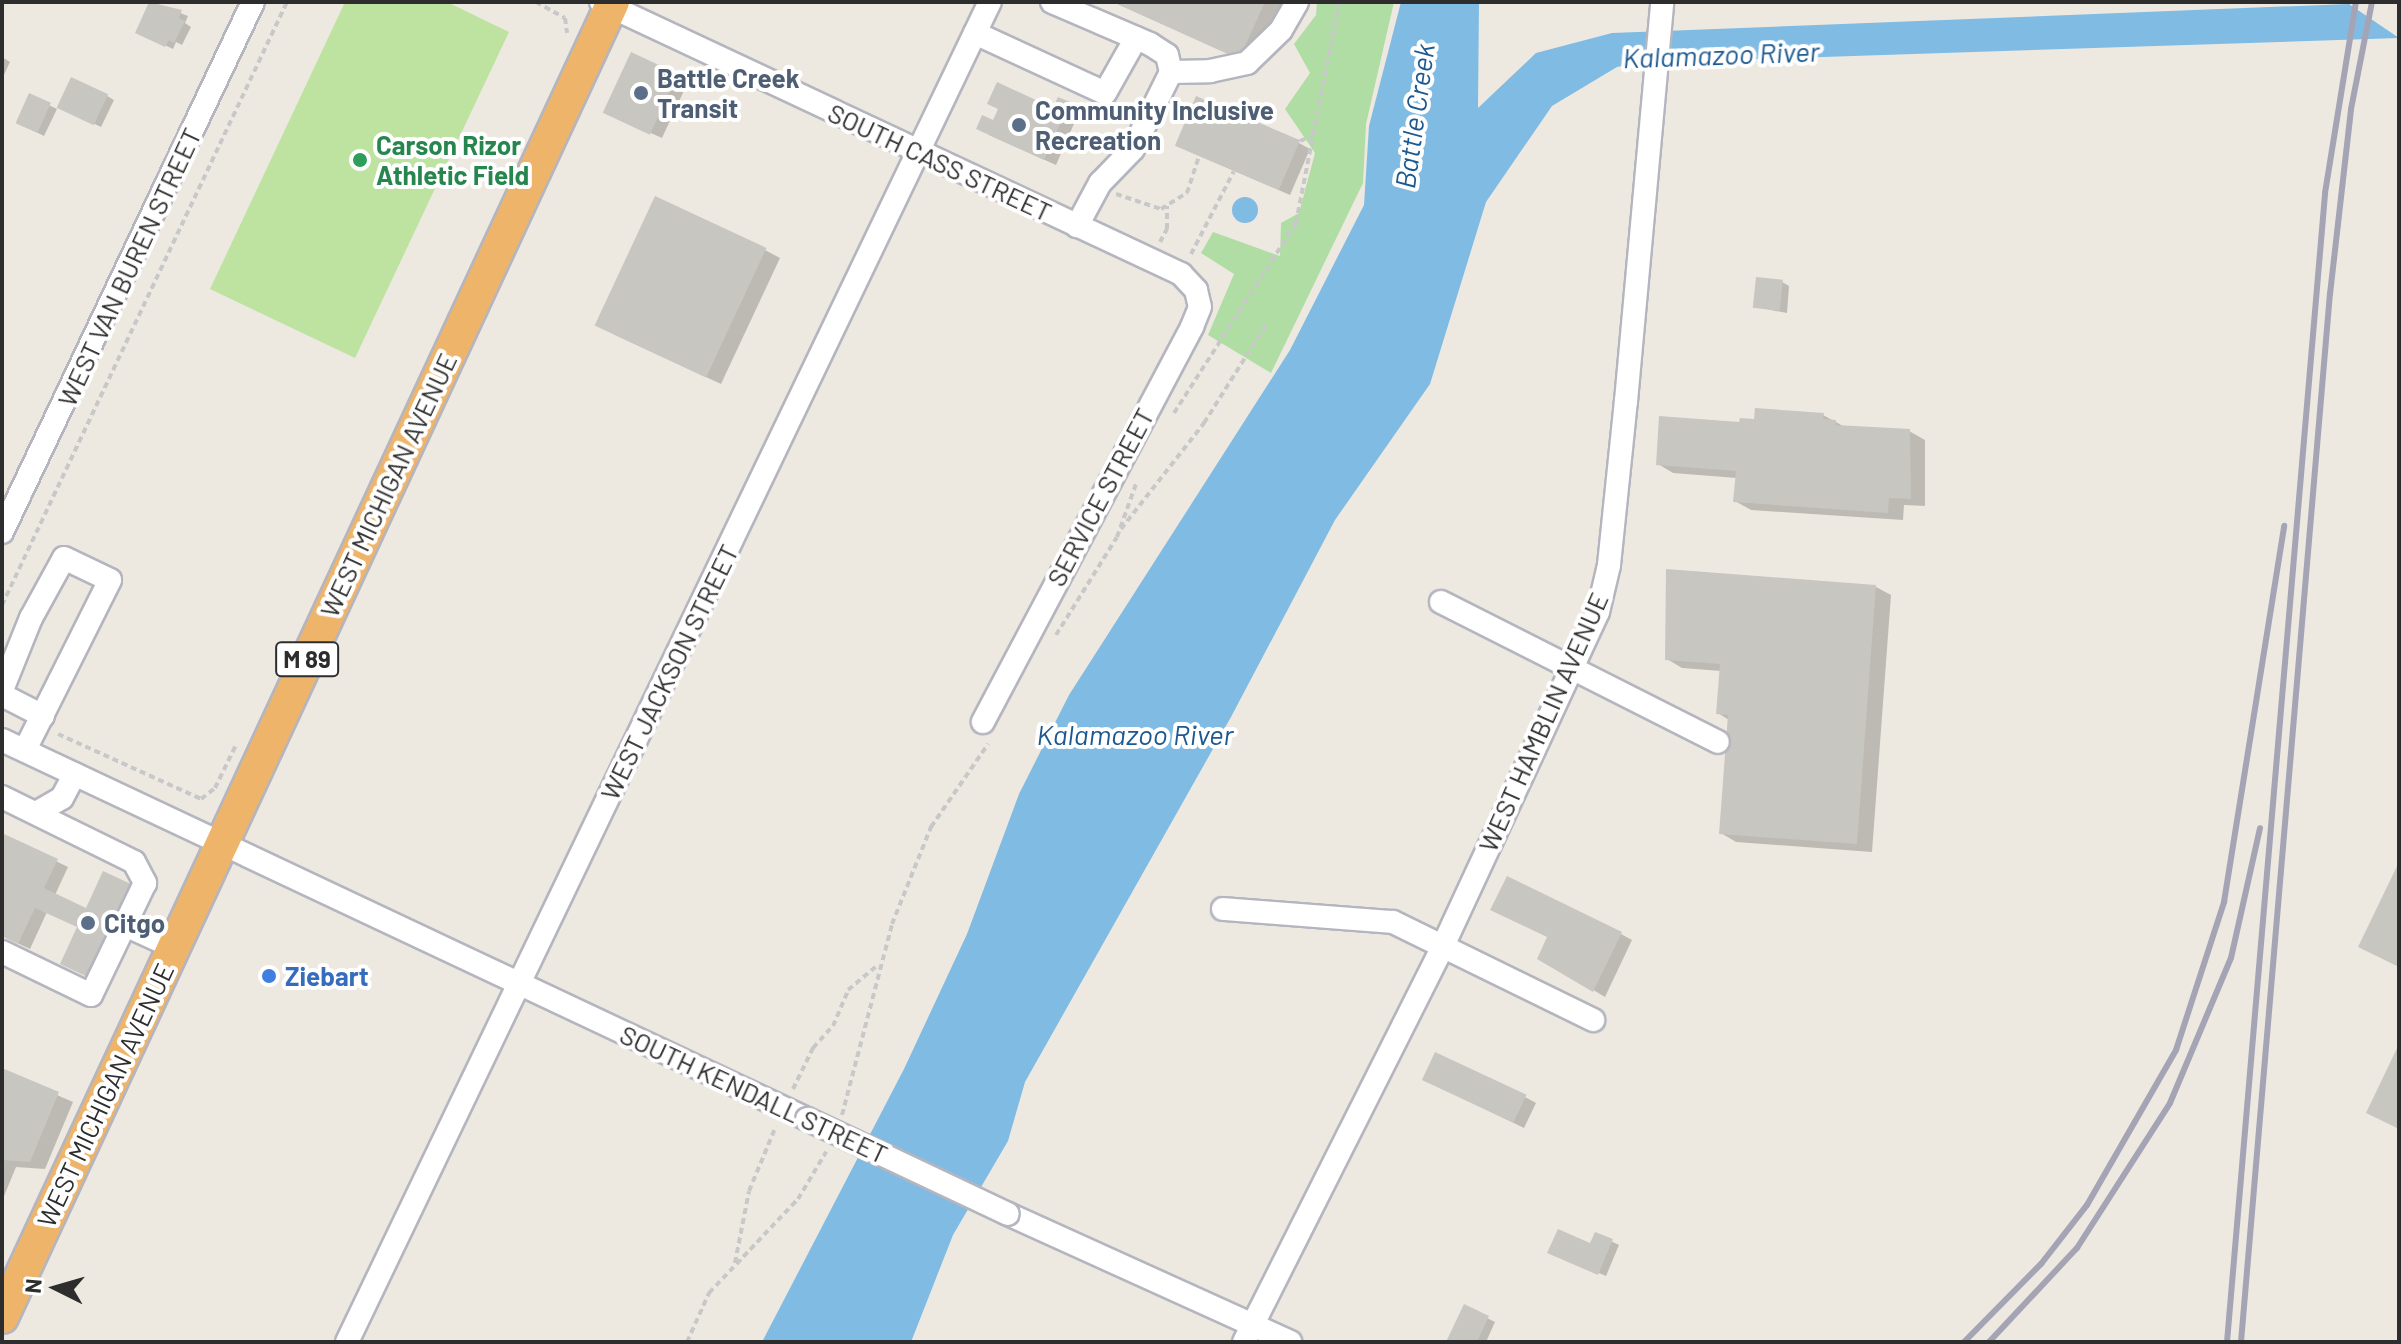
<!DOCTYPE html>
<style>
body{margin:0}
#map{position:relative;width:2401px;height:1344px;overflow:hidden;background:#ede9e1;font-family:Barlow,sans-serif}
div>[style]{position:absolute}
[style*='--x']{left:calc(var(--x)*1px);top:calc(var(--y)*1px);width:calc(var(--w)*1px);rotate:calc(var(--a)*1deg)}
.green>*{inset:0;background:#afdda3}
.pitch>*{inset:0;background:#bee3a0}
.water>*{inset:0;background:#80bbe3}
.round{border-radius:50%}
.pier>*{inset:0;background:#ede9e1}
.shadow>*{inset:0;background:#0003}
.building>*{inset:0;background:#c8c6c0;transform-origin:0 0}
.path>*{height:4px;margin-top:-2px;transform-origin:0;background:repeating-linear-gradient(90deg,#c8c8c8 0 6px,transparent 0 10px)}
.roads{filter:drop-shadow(2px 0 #b4b5bf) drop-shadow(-2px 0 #b4b5bf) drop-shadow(0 2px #b4b5bf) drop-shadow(0 -2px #b4b5bf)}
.minor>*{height:22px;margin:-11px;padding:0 11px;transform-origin:11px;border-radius:11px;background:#fff}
.highway>*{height:32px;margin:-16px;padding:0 16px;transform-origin:16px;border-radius:16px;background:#eeb56a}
.rail>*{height:6px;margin:-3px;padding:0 3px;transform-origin:3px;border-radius:3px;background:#a4a4b5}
.bridges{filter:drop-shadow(2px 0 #b4b5bf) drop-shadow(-2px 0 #b4b5bf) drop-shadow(0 2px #b4b5bf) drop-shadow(0 -2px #b4b5bf)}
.minor-bridge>*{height:22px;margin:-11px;padding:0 11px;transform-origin:11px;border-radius:11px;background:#fff}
.dots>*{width:22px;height:22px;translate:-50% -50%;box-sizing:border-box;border:4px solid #fff;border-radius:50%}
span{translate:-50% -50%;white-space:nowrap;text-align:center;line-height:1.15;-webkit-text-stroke:8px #fff;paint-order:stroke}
.shield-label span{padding:2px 6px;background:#fff;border:2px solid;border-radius:6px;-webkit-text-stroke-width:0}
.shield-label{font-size:24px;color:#2d2d2d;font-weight:700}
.service-label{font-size:26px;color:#4e5e75;font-weight:700}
.left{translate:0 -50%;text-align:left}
.leisure-label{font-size:26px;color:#27864d;font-weight:700}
.street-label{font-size:26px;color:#2d2d2d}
.shop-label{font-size:26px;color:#366cbe;font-weight:700}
.water-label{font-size:28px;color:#1c5991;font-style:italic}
.frame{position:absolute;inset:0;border:4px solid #2d2d2d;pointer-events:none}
.north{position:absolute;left:16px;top:1248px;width:80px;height:80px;-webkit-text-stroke:6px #fff;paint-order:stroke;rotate:275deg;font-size:22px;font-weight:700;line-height:32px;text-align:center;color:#2d2d2d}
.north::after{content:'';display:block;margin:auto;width:28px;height:36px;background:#2d2d2d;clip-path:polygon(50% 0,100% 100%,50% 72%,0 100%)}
</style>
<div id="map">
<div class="green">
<div style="clip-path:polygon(1317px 2px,1394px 2px,1366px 124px,1363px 183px,1271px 373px,1208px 335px,1234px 274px,1201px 253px,1213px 232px,1280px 256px,1281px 223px,1299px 213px,1315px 153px,1285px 109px,1310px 73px,1294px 44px,1316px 15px)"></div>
</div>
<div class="pitch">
<div style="clip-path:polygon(345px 2px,447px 2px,509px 32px,355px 358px,210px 289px)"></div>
</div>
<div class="water">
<div style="clip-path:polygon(1401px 2px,1479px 2px,1478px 108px,1536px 53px,1612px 33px,2399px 2px,2399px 38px,1639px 63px,1617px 67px,1552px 106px,1486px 202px,1430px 384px,1335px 520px,1231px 717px,1025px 1082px,1008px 1141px,953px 1235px,911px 1342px,762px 1342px,904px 1069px,967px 934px,1019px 794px,1069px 695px,1290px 350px,1364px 205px,1369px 126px)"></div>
<div class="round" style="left:1232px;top:197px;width:26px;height:26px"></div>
</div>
<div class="pier">
<div style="clip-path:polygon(2346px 2px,2399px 2px,2399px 38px)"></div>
</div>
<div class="shadow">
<div style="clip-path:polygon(151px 2px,188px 16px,185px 23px,191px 27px,182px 45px,176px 42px,173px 49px,137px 32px)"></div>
<div style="clip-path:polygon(1113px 2px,1283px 2px,1255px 66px)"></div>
<div style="clip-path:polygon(2px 57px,10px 62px,2px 79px)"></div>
<div style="clip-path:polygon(677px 75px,688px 82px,662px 138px,617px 118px)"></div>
<div style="clip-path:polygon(30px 96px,57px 109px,44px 136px,24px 126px)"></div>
<div style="clip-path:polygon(107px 96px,114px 100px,101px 127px,66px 110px)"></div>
<div style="clip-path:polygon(1069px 104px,1080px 110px,1056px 165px,989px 135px)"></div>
<div style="clip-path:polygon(1299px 143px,1310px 149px,1290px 195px,1188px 151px)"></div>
<div style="clip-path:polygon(765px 250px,780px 258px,721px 384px,613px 334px)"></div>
<div style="clip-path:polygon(1782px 282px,1789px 286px,1787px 313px,1755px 307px)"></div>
<div style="clip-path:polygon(1823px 415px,1845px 427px,1909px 431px,1925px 440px,1925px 506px,1904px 505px,1903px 520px,1751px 510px,1735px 501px,1737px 478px,1673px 473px,1658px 464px,1741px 424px)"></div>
<div style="clip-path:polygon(1876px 587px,1891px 595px,1872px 852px,1736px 842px,1721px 833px,1729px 720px,1718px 713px,1721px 671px,1682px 668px,1667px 659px)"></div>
<div style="clip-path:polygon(2px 835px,68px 867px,55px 895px,79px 927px,47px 912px,30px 949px,2px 936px)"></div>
<div style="clip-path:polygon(1621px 934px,1632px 940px,1605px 997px,1540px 958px)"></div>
<div style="clip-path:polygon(2px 1071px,73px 1102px,45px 1169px,16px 1167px,2px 1201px)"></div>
<div style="clip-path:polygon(1435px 1085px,1525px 1097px,1536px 1103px,1524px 1128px)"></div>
<div style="clip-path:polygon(1596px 1234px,1619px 1245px,1606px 1276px,1554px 1254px,1591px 1246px)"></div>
<div style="clip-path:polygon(1465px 1307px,1495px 1322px,1486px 1342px,1449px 1342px)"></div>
</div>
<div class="building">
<div style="clip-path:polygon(149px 2px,182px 10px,179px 18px,185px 21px,174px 43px,169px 40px,165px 47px,135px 33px)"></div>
<div style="clip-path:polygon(1113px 2px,1265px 2px,1239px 59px)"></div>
<div style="left:631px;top:52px;width:52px;height:67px;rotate:25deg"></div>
<div style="left:71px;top:77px;width:41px;height:34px;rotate:25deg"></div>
<div style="clip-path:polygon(997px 82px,1053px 108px,1058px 97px,1070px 102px,1044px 160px,976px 129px,982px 115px,993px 120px,998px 109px,987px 104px)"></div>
<div style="left:29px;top:93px;width:24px;height:33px;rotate:24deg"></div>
<div style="left:1196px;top:96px;width:113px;height:54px;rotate:23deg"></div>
<div style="left:655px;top:196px;width:123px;height:143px;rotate:25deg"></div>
<div style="left:1756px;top:277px;width:27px;height:31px;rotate:6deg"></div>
<div style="clip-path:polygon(1755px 408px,1824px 413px,1823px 419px,1836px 420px,1836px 425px,1910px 429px,1911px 499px,1889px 498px,1888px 513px,1733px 502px,1736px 471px,1656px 465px,1659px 416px,1739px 422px,1740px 418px,1754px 419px)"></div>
<div style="clip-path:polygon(1666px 569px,1876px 585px,1857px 844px,1719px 834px,1728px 715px,1716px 714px,1720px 664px,1665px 660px)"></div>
<div style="clip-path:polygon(2px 833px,58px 859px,44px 888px,86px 908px,103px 871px,133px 885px,90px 978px,60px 964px,77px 927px,35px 908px,18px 944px,2px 936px)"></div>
<div style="clip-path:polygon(2399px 862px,2399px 967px,2358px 947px)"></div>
<div style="clip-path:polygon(1507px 876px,1622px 932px,1593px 992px,1537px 959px,1547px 937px,1490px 910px)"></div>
<div style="clip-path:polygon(2399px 1044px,2399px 1129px,2366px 1113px)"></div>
<div style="left:1435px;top:1052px;width:101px;height:31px;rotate:25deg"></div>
<div style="clip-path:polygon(2px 1068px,59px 1092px,30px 1162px,2px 1160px)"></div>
<div style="clip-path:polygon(1558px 1229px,1590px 1243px,1595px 1232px,1613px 1239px,1598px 1275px,1547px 1253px)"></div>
<div style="clip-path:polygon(1464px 1304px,1489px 1316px,1477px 1342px,1446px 1342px)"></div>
</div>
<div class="path">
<div style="--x:536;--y:2;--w:33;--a:29"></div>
<div style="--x:565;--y:18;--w:15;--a:82"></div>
<div style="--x:1300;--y:141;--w:13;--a:-23"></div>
<div style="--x:1116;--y:194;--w:47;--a:18.4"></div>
<div style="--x:1161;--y:209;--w:31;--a:-32"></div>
<div style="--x:1187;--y:193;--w:39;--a:-72"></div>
<div style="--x:1160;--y:242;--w:15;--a:-62"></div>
<div style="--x:1167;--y:229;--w:23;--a:-90"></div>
<div style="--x:1191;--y:254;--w:93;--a:-62.6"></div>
<div style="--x:1174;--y:413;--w:226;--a:-57.3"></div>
<div style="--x:1296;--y:223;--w:225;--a:-79"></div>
<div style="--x:1121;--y:529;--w:135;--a:-51.9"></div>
<div style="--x:1204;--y:423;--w:118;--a:-57.8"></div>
<div style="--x:2;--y:605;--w:667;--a:-64.7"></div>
<div style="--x:1056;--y:635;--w:115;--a:-58.1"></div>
<div style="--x:1117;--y:537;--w:56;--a:-70.3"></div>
<div style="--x:58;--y:734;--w:157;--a:24.4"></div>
<div style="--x:201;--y:799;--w:18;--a:-38"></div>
<div style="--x:215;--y:788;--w:48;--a:-64"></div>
<div style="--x:793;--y:1089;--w:46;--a:-64"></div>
<div style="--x:813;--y:1048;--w:30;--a:-48"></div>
<div style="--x:833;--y:1026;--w:39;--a:-67"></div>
<div style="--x:848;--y:990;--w:40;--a:-40"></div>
<div style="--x:842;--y:1115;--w:197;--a:-75.3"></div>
<div style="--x:892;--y:924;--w:105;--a:-68.1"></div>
<div style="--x:931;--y:827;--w:101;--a:-55.5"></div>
<div style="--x:735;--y:1263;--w:73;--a:-79"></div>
<div style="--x:749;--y:1191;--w:70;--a:-67.4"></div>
<div style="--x:687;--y:1342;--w:54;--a:-65.8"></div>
<div style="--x:709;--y:1293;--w:129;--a:-46.6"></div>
<div style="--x:798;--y:1199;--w:55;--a:-59.2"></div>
</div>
<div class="roads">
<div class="minor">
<div style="--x:601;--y:2;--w:641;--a:25.12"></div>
<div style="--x:1181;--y:274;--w:22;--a:47"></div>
<div style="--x:1196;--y:290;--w:17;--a:77"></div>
<div style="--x:1200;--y:307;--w:22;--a:112"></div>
<div style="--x:1192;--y:327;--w:447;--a:117.9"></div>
<div style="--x:1052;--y:2;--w:107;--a:23.2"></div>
<div style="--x:1150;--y:44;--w:20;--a:33"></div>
<div style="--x:1167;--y:55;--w:17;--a:77"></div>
<div style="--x:1171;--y:72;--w:86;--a:116.3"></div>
<div style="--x:1133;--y:149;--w:47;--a:134.1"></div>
<div style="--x:1100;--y:183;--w:49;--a:118.1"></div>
<div style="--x:975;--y:33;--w:143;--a:24.8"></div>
<div style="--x:1105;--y:93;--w:63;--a:-60.6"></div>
<div style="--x:1171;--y:72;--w:39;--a:-1"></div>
<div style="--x:1210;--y:71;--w:38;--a:-12"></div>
<div style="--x:1247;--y:63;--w:47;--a:-44.1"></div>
<div style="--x:1281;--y:30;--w:32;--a:-60"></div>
<div style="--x:2;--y:532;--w:586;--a:-64.66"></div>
<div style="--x:1441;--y:602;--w:310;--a:26.8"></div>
<div style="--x:2;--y:690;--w:78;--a:-68.1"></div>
<div style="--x:31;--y:618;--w:68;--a:-61.2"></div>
<div style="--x:64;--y:558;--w:51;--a:25.6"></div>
<div style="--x:110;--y:580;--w:190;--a:116.6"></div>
<div style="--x:2;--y:695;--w:46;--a:27.1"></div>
<div style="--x:2;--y:740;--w:890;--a:25.21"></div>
<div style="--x:2;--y:797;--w:147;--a:26.2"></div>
<div style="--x:134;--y:862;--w:24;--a:62"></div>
<div style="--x:145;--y:883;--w:124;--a:115.7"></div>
<div style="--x:91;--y:995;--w:99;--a:-154.2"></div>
<div style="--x:36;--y:813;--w:30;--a:-30"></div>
<div style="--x:62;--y:798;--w:27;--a:-62"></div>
<div style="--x:1223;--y:909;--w:170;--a:4.4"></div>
<div style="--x:1393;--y:922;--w:223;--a:26.1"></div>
<div style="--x:125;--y:925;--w:53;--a:24.6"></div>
<div style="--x:1008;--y:1214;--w:310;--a:24.4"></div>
<div style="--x:347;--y:1342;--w:1486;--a:-64.37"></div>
<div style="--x:1244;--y:1342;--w:441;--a:-63.3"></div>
<div style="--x:1442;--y:948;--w:370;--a:-65.1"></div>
<div style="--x:1598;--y:612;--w:48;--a:-76.8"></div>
<div style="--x:1609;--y:565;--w:165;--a:-84.1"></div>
<div style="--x:1626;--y:401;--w:401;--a:-84.8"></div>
</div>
<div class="highway">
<div style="--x:2;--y:1317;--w:1450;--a:-65.08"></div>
</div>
</div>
<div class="rail">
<div style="--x:1964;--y:1342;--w:110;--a:-45.4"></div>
<div style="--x:2041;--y:1264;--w:75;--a:-52.1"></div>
<div style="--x:2087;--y:1205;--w:179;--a:-60.1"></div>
<div style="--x:2176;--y:1050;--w:156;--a:-72"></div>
<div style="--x:2224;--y:902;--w:381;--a:-80.9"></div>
<div style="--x:1989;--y:1342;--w:129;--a:-46.9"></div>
<div style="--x:2077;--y:1248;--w:172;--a:-57.3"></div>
<div style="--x:2170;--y:1103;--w:157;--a:-67.2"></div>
<div style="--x:2231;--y:958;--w:133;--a:-77.4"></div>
<div style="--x:2227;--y:1342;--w:1153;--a:-85.12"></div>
<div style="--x:2325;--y:193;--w:193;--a:-80.8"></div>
<div style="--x:2241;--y:1342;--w:1052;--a:-85.15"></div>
<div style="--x:2330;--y:294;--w:186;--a:-83.5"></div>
<div style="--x:2351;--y:109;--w:109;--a:-78.9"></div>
</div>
<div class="bridges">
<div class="minor-bridge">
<div style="--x:807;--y:1119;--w:222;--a:25.3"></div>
</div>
</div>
<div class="dots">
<div style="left:641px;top:93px;background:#5c6f8a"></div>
<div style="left:1019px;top:125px;background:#5c6f8a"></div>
<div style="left:360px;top:160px;background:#2e9e5b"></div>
<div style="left:88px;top:923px;background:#5c6f8a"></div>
<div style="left:269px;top:976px;background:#3f7fe0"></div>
</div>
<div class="shield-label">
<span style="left:307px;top:659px">M 89</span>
</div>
<div class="service-label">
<span class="left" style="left:657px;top:93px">Battle Creek<br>Transit</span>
<span class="left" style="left:1035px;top:125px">Community Inclusive<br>Recreation</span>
<span class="left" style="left:104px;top:923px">Citgo</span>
</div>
<div class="leisure-label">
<span class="left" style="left:376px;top:160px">Carson Rizor<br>Athletic Field</span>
</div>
<div class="street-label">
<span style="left:940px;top:162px;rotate:25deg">SOUTH CASS STREET</span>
<span style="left:129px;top:267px;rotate:-65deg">WEST VAN BUREN STREET</span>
<span style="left:388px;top:485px;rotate:-65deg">WEST MICHIGAN AVENUE</span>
<span style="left:1100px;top:497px;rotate:-62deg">SERVICE STREET</span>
<span style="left:669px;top:672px;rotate:-64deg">WEST JACKSON STREET</span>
<span style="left:1543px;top:722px;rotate:-66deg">WEST HAMBLIN AVENUE</span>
<span style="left:754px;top:1094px;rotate:25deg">SOUTH KENDALL STREET</span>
<span style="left:105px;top:1095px;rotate:-65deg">WEST MICHIGAN AVENUE</span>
</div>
<div class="shop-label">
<span class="left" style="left:285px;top:976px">Ziebart</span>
</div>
<div class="water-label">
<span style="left:1721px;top:54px;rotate:-2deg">Kalamazoo River</span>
<span style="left:1414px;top:116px;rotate:-82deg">Battle Creek</span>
<span style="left:1135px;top:734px">Kalamazoo River</span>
</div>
<div class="frame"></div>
<div class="north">N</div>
</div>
